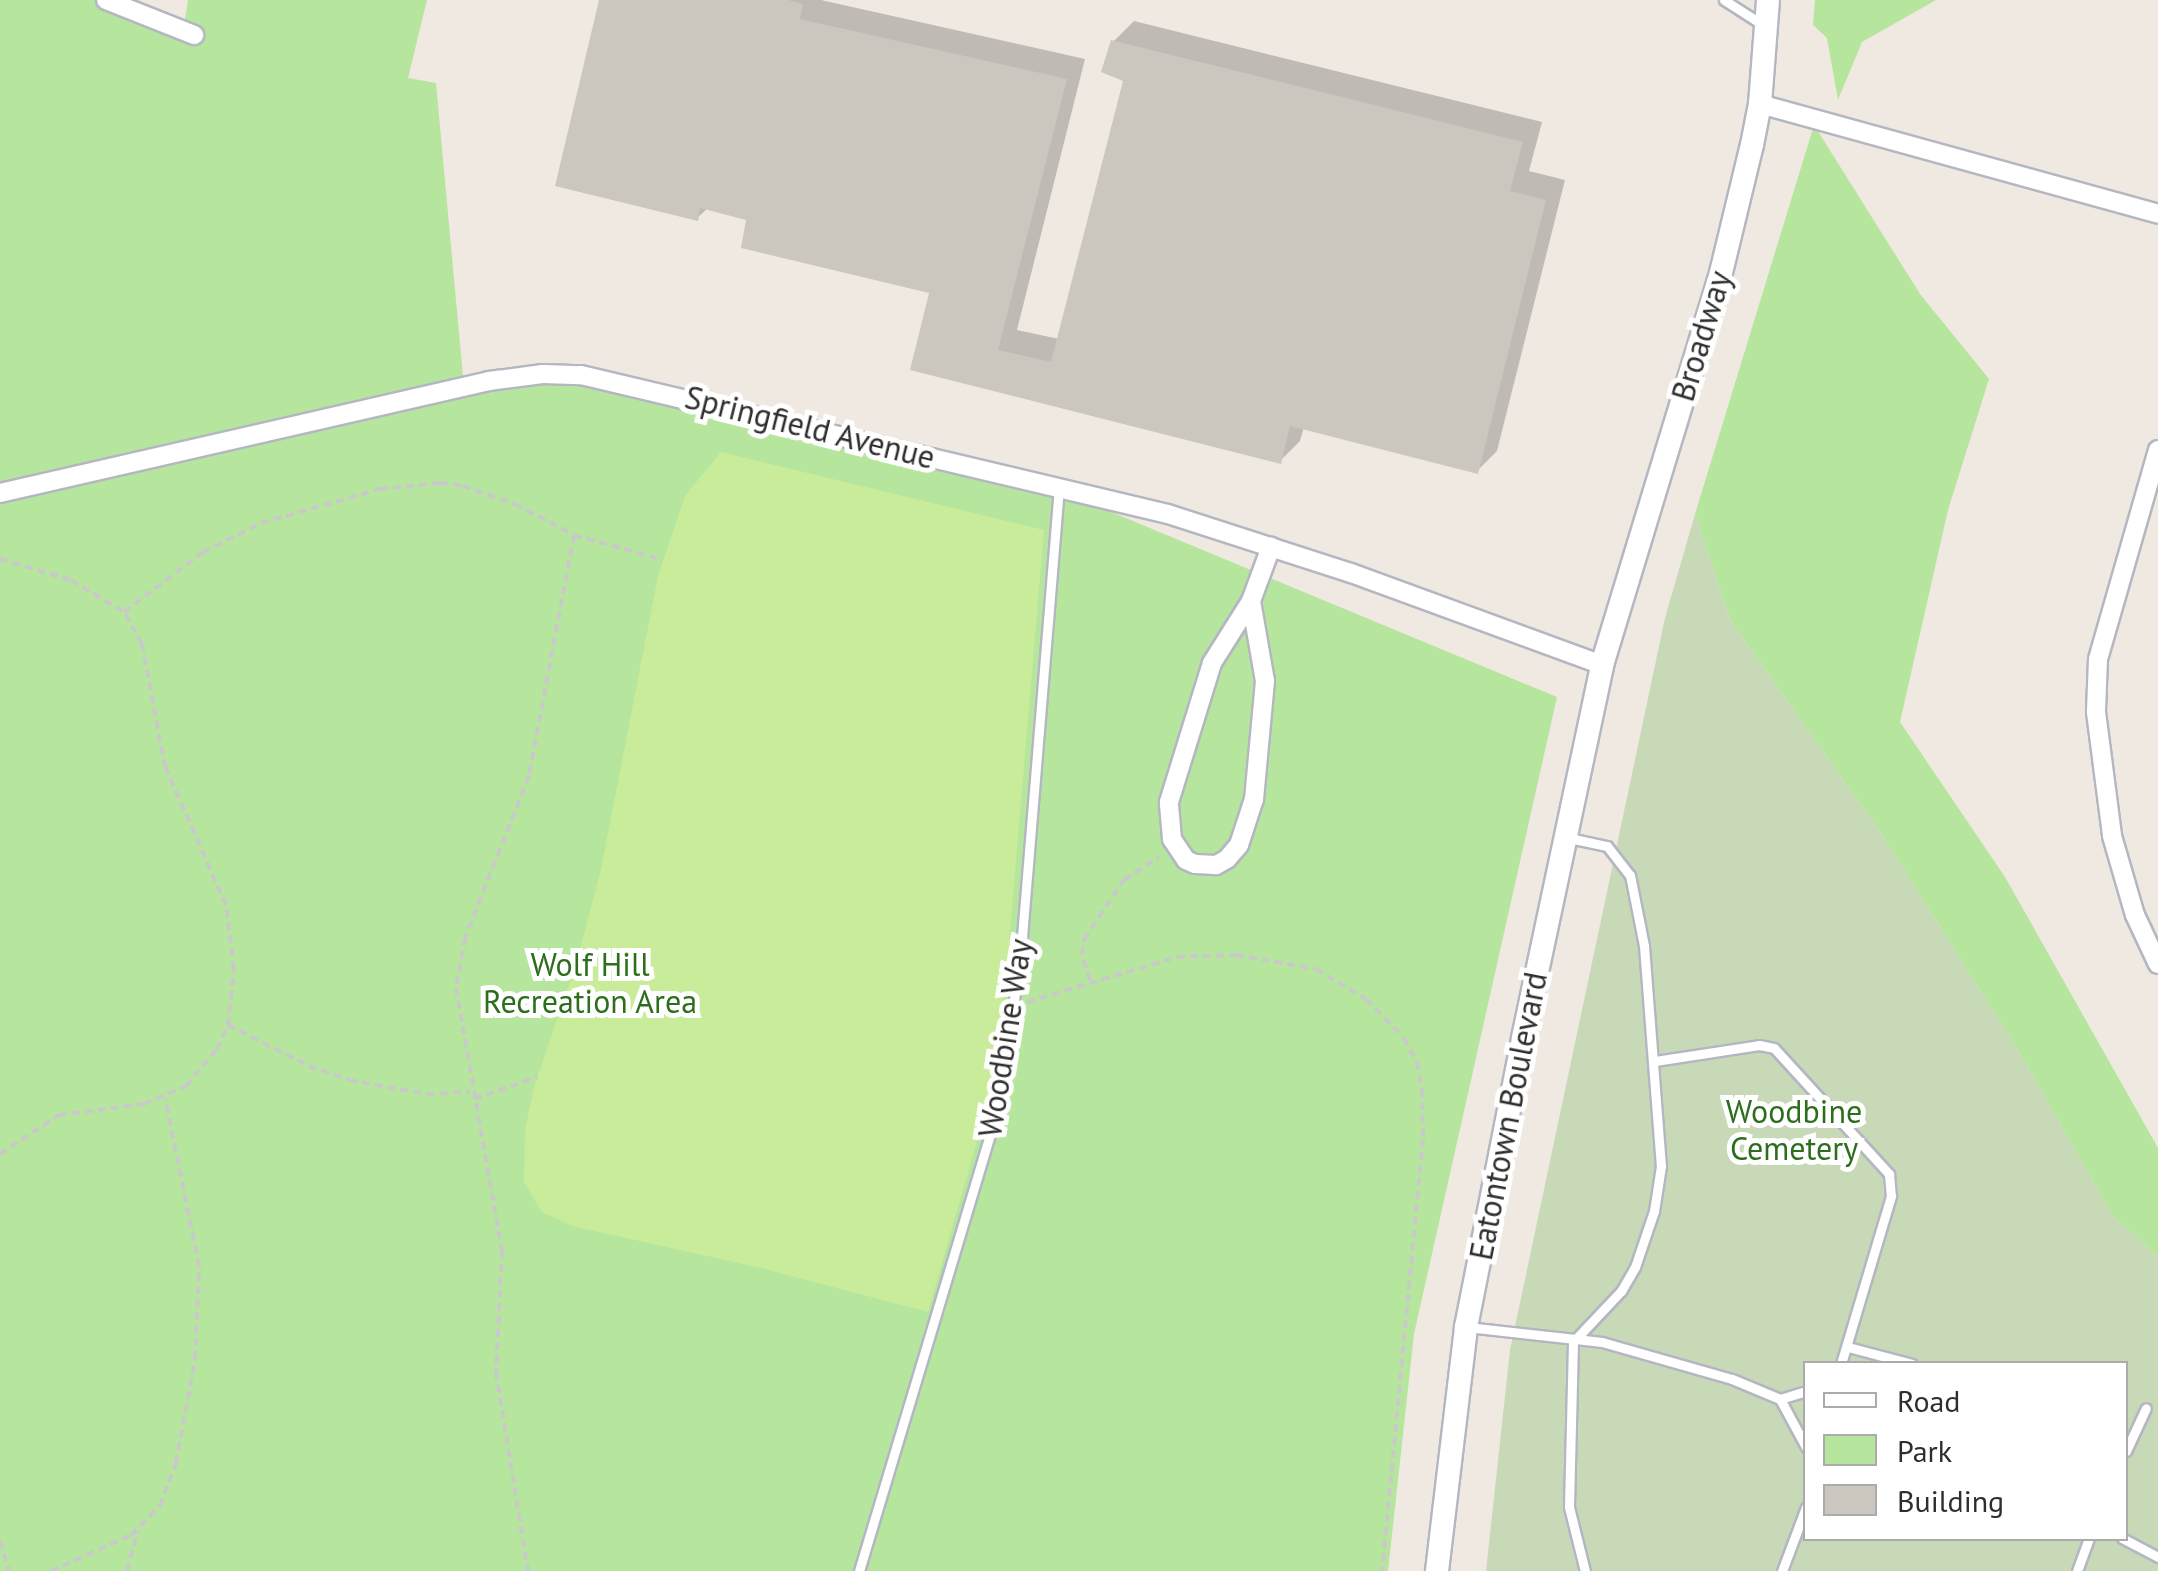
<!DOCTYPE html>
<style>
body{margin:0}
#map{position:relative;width:2158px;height:1571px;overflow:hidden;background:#efe9e1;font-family:"PT Sans",sans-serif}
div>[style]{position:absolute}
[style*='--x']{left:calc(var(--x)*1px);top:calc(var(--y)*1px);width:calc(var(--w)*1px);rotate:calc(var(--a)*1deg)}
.green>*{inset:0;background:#b6e59e}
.cemetery>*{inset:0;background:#c8d9b8}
.pitch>*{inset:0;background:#c9ec9a}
.shadow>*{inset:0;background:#0003}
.building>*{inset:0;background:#cbc7bf}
.path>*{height:4px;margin-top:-2px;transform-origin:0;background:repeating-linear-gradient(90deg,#c9c9c9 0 8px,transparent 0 13px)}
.roads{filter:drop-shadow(2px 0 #b4b7c1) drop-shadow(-2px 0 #b4b7c1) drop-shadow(0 2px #b4b7c1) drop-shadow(0 -2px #b4b7c1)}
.service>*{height:9px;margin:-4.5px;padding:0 4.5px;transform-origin:4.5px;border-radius:4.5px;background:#fff}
.minor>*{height:18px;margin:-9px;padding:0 9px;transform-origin:9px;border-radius:9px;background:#fff}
.tertiary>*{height:22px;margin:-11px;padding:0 11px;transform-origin:11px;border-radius:11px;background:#fff}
span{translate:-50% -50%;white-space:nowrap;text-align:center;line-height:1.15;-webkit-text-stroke:10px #fff;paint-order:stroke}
.street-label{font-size:32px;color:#2e2e2e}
.park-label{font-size:32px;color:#2c6e1b}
.legend{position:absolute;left:1803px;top:1361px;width:325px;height:180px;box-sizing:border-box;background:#fff;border:2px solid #ababab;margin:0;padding:12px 18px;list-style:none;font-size:30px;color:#2e2e2e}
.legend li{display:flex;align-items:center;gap:20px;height:50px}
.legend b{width:50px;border:2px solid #ababab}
</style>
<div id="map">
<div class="green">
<div style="clip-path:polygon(0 0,100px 0,183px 33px,188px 0,427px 0,408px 78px,436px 83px,464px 387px,584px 379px,1051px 487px,1557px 697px,1414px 1334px,1388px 1571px,0 1571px)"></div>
<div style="clip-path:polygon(1815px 0,1936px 0,1862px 42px,1838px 100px,1827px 38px,1813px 25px)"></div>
<div style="clip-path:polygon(1814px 125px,1920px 294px,1989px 379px,1948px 510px,1900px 722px,2005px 877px,2158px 1148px,2158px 1257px,2112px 1215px,2019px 1052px,1882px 835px,1730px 620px,1695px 514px)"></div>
</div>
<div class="cemetery">
<div style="clip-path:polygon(evenodd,1695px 514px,1730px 620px,1882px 835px,2019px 1052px,2112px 1215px,2158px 1257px,2158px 1571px,1486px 1571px,1510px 1350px,1665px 618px,1695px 514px,1806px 1364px,2126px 1364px,2126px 1538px,1806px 1538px,1806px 1364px)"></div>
</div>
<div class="pitch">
<div style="clip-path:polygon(721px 452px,1044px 530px,1009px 945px,993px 1085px,928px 1312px,757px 1267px,572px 1226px,542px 1212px,524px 1182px,525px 1131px,534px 1087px,577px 961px,601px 869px,658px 576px,685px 496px)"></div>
</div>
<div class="shadow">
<div style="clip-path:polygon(602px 0,821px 0,1085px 59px,1017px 330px,1059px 339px,1126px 80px,1113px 42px,1134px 21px,1542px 122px,1529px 171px,1565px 180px,1497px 451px,1477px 471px,1304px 427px,1300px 441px,1280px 461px,913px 368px,932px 291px,749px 218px,708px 208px,697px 218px)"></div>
</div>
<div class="building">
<div style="clip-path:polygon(599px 0,788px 0,803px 4px,800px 19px,1067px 79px,998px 350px,1051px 362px,1123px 81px,1101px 72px,1111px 40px,1523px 142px,1510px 191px,1546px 200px,1478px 474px,1290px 426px,1281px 464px,910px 370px,929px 293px,741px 248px,746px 220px,700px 208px,698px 221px,555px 186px)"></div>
</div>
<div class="path">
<div style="--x:574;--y:535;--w:92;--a:15.7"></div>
<div style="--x:0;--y:559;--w:74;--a:16.5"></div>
<div style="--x:71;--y:580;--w:62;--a:31.1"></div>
<div style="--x:1090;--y:980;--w:26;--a:-108"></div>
<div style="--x:1082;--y:955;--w:16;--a:-83"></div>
<div style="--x:1084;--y:939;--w:71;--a:-55.9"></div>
<div style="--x:1124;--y:880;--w:42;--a:-33.3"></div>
<div style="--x:1027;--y:1002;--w:157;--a:-16.7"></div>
<div style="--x:1177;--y:957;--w:59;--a:-1.9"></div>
<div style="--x:1236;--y:955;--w:81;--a:9.9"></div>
<div style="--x:1316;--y:969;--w:58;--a:31"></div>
<div style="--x:1366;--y:999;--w:54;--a:45.7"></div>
<div style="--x:1404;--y:1038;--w:27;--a:62"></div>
<div style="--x:1417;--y:1062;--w:27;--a:80"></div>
<div style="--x:1422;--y:1089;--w:50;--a:88.9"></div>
<div style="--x:1423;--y:1139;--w:434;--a:95.4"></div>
<div style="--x:228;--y:1025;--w:91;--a:26.8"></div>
<div style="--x:309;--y:1066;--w:42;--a:19.3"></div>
<div style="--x:349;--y:1080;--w:79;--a:10.2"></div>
<div style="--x:427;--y:1094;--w:43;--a:-2.7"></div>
<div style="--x:474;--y:1099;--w:67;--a:-19.2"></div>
<div style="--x:0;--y:1154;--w:71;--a:-33.5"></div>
<div style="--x:59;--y:1115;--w:86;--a:-7.4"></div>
<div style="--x:144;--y:1104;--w:46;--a:-23.2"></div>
<div style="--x:186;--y:1086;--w:48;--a:-50"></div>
<div style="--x:217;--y:1049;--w:26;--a:-65"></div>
<div style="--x:228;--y:1025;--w:56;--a:-83.9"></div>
<div style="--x:234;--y:969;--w:64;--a:-97.1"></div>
<div style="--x:226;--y:905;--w:151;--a:-113.8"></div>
<div style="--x:165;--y:767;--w:125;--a:-100.6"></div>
<div style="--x:142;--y:644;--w:37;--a:-119"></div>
<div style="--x:124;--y:612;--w:99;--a:-37.2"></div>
<div style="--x:203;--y:552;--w:65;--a:-26.6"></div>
<div style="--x:261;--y:523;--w:124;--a:-15.9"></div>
<div style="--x:380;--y:489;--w:60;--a:-5.7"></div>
<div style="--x:440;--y:483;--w:23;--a:7"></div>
<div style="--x:463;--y:486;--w:55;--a:19.1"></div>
<div style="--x:515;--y:504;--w:67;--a:27.7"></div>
<div style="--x:574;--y:535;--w:245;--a:100.6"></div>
<div style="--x:529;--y:776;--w:174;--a:111.6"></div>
<div style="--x:465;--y:938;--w:51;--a:100.2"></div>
<div style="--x:456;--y:988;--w:267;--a:80.1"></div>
<div style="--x:502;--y:1251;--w:121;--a:92.8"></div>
<div style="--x:496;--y:1372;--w:202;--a:80.9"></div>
<div style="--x:0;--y:1541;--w:31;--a:73"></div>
<div style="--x:51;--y:1571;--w:88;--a:-24.2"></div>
<div style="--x:131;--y:1535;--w:41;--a:-45"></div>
<div style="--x:160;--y:1506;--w:46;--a:-69.6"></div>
<div style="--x:176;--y:1463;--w:106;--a:-79.6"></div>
<div style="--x:195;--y:1359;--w:93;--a:-87.5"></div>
<div style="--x:199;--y:1266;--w:171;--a:-101.4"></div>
<div style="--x:127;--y:1571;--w:43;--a:-75.3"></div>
</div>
<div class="roads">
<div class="service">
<div style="--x:1724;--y:0;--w:46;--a:32.7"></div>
<div style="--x:1569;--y:838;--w:39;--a:12"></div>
<div style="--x:1607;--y:846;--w:37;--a:52"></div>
<div style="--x:1630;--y:875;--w:72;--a:78.8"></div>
<div style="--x:1644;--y:946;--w:221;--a:85.6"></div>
<div style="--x:1661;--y:1166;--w:46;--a:98.8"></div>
<div style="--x:1654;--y:1211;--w:59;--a:108.7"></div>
<div style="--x:1635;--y:1267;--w:28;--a:120"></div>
<div style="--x:1621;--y:1291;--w:70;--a:133.3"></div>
<div style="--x:1573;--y:1342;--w:165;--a:91.4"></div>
<div style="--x:1569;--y:1507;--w:66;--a:76"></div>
<div style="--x:1655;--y:1061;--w:105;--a:-8.7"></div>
<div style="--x:1759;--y:1045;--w:15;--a:11"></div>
<div style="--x:1774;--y:1048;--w:171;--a:47.6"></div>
<div style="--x:1889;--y:1174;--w:22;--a:85"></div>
<div style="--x:1891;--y:1196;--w:175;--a:106.6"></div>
<div style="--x:1467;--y:1327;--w:136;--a:6.3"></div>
<div style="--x:1602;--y:1342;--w:135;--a:15.9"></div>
<div style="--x:1732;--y:1379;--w:52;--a:22.6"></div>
<div style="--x:1780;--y:1399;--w:55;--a:61.6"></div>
<div style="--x:1848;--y:1347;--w:66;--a:14.9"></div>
<div style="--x:1780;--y:1399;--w:27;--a:-17"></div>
<div style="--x:2126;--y:1451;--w:47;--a:-65.1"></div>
<div style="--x:2122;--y:1538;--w:41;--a:27.8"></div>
<div style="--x:859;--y:1571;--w:498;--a:-73.3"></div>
<div style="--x:1002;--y:1094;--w:158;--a:-82.7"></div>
<div style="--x:1022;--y:937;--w:450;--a:-85.3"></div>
<div style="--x:1782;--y:1571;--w:68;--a:-69.4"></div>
<div style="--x:2077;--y:1571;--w:35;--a:-70"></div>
</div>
<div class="minor">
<div style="--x:106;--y:0;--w:95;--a:21.7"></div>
<div style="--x:1760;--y:104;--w:413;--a:15.4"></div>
<div style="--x:2158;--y:450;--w:217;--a:106"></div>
<div style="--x:2098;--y:659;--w:53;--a:92.2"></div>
<div style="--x:2096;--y:712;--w:125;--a:82.6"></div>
<div style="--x:2112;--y:836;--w:82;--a:73.8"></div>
<div style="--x:2135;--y:915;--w:54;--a:64.9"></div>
<div style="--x:0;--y:493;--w:502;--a:-12.9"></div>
<div style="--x:489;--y:381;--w:54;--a:-7.4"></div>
<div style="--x:543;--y:374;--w:38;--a:2"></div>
<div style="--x:581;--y:375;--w:603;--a:13.32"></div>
<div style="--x:1168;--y:514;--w:192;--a:17.9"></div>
<div style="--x:1351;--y:573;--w:267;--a:20.1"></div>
<div style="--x:1251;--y:601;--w:81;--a:80.1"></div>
<div style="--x:1265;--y:681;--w:119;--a:95.3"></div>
<div style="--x:1254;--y:799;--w:48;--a:108.1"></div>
<div style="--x:1239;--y:845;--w:18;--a:131"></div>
<div style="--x:1227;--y:859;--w:13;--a:151"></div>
<div style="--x:1216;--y:865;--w:21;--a:-177"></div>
<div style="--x:1195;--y:864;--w:10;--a:-156"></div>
<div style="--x:1186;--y:860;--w:25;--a:-124"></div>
<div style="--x:1172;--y:839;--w:37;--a:-95"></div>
<div style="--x:1169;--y:802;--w:145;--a:-72.8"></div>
<div style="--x:1212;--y:663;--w:73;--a:-57.8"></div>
<div style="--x:1251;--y:601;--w:58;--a:-69.7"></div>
</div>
<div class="tertiary">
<div style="--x:1437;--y:1571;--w:246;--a:-83.2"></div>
<div style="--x:1466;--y:1327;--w:295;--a:-78.8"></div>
<div style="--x:1523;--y:1038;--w:381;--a:-78"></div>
<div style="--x:1602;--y:665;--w:401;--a:-73.1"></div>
<div style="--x:1719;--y:281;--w:140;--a:-76.4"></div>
<div style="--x:1752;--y:145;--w:42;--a:-79"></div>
<div style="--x:1760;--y:104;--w:104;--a:-85.6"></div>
</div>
</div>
<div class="street-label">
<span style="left:1701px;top:336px;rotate:-73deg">Broadway</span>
<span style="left:810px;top:427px;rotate:14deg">Springfield Avenue</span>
<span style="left:1005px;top:1038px;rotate:-81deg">Woodbine Way</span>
<span style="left:1508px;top:1116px;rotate:-79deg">Eatontown Boulevard</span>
</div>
<div class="park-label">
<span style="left:590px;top:983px">Wolf Hill<br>Recreation Area</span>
<span style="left:1794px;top:1130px">Woodbine<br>Cemetery</span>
</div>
<ul class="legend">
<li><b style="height:12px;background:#fff"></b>Road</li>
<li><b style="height:28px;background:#b6e59e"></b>Park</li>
<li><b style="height:28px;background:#cbc7bf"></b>Building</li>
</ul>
</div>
